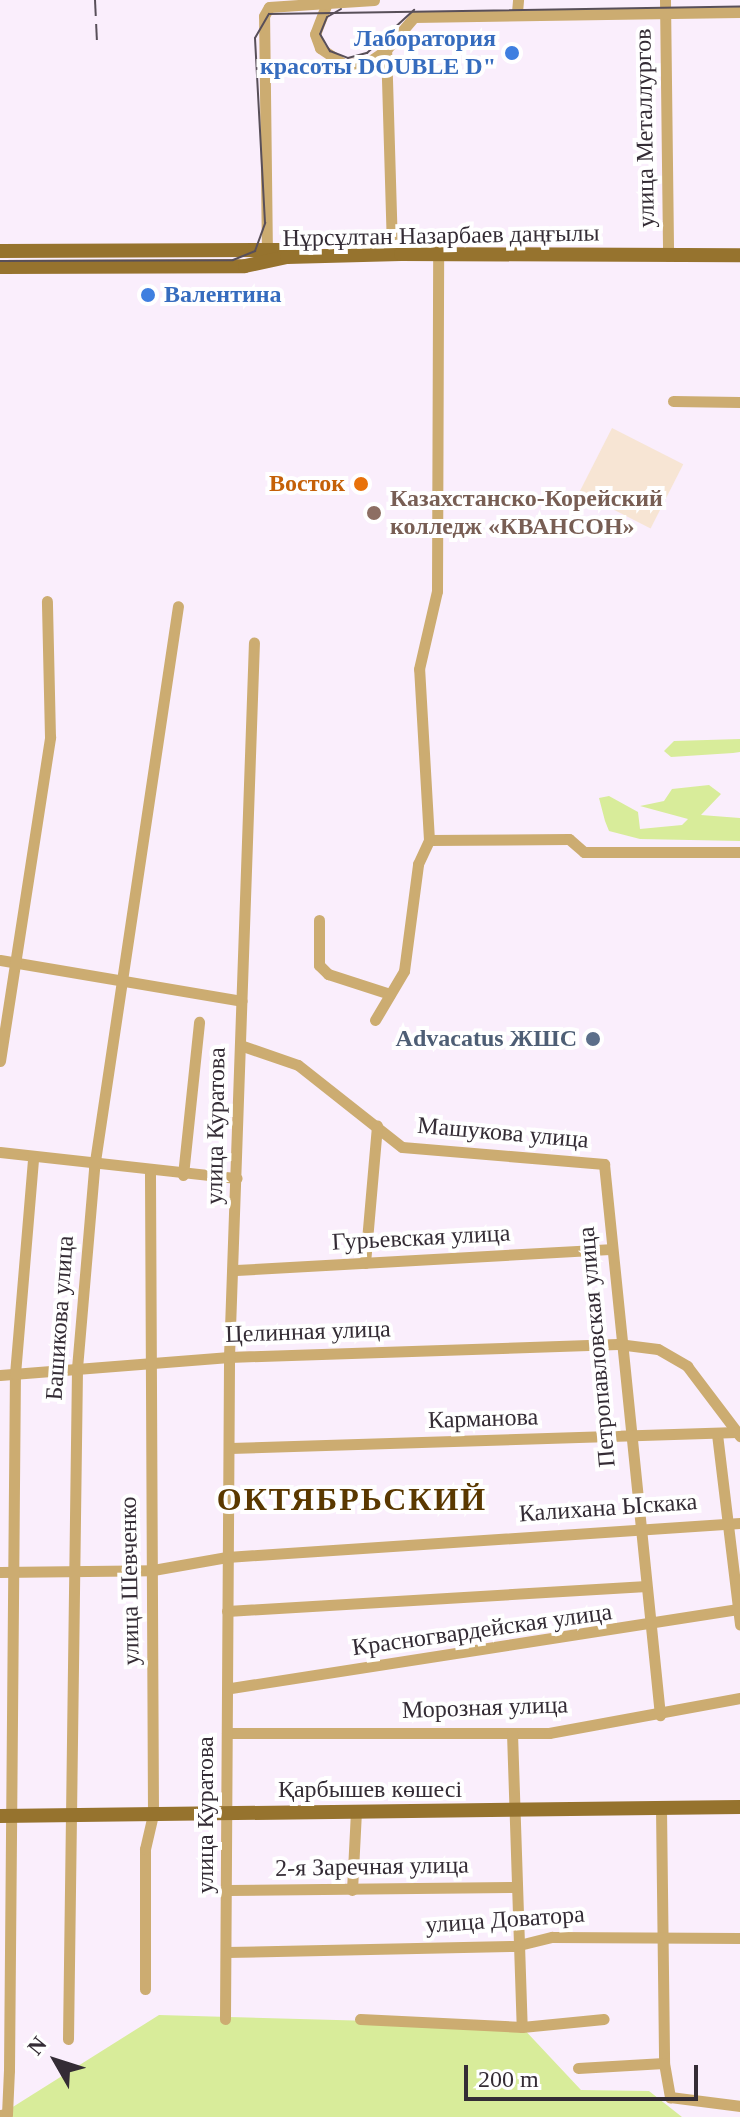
<!DOCTYPE html>
<meta charset="utf-8">
<style>
body{margin:0}
#map{position:relative;width:740px;height:2117px;overflow:hidden;background:#faeefc;font-family:"Times New Roman",serif}
div>[style]{position:absolute}
[style*='--x']{left:calc(var(--x)*1px);top:calc(var(--y)*1px);width:calc(var(--w)*1px);rotate:calc(var(--a)*1deg)}
.medical>*{inset:0;background:#f7e5d4;transform-origin:0 0}
.green>*{inset:0;background:#d8ec9a}
.minor>*{height:11px;margin:-5.5px;padding:0 5.5px;transform-origin:5.5px;border-radius:5.5px;background:#ccac71}
.major>*{height:14px;margin:-7px;padding:0 7px;transform-origin:7px;border-radius:7px;background:#96732e}
.tram>*{height:2px;margin:-1px;padding:0 1px;transform-origin:1px;border-radius:1px;background:#584f59}
.rail>*{height:2px;margin-top:-1px;transform-origin:0;background:repeating-linear-gradient(90deg,#584f59 0 16px,transparent 0 24px)}
.dots>*{width:22px;height:22px;translate:-50% -50%;box-sizing:border-box;border:4px solid #fff;border-radius:50%}
span{translate:-50% -50%;white-space:nowrap;text-align:center;line-height:1.15;-webkit-text-stroke:8px #fff;paint-order:stroke}
.shop-label{font-size:24px;color:#366cbe;font-weight:700}
.right{translate:-100% -50%;text-align:right}
.left{translate:0 -50%;text-align:left}
.street-label{font-size:24px;color:#342c35}
.food-label{font-size:24px;color:#c56008;font-weight:700}
.education-label{font-size:24px;color:#785e54;font-weight:700}
.service-label{font-size:24px;color:#4e5e75;font-weight:700}
.district-label{font-size:32px;color:#5a3800;font-weight:700;letter-spacing:2px}
.north{position:absolute;left:16px;top:2021px;width:80px;height:80px;-webkit-text-stroke:6px #fff;paint-order:stroke;rotate:309deg;font-size:22px;font-weight:700;line-height:32px;text-align:center;color:#342c35}
.north::after{content:'';display:block;margin:auto;width:28px;height:36px;background:#342c35;clip-path:polygon(50% 0,100% 100%,50% 72%,0 100%)}
.scale{position:absolute;left:464px;top:2065px;width:234px;height:36px;box-sizing:border-box;border:4px solid #342c35;border-top:0;padding-left:10px;font-size:24px;line-height:28px;white-space:nowrap;color:#342c35;-webkit-text-stroke:6px #fff;paint-order:stroke}
</style>
<div id="map">
<div class="medical">
<div style="left:612px;top:428px;width:80px;height:72px;rotate:27deg"></div>
</div>
<div class="green">
<div style="clip-path:polygon(740px 739px,740px 752px,733px 753px,671px 757px,664px 751px,674px 741px)"></div>
<div style="clip-path:polygon(709px 785px,721px 794px,701px 815px,740px 818px,740px 841px,640px 839px,609px 831px,605px 821px,599px 798px,609px 796px,638px 812px,640px 829px,682px 825px,688px 819px,640px 806px,664px 801px,672px 789px)"></div>
<div style="clip-path:polygon(159px 2015px,520px 2025px,581px 2090px,649px 2091px,682px 2117px,8px 2117px,8px 2110px)"></div>
</div>
<div class="minor">
<div style="--x:374;--y:0;--w:47;--a:176.3"></div>
<div style="--x:327;--y:3;--w:33;--a:111"></div>
<div style="--x:315;--y:34;--w:15;--a:70"></div>
<div style="--x:320;--y:48;--w:29;--a:34"></div>
<div style="--x:344;--y:64;--w:23;--a:-2"></div>
<div style="--x:367;--y:63;--w:23;--a:-34"></div>
<div style="--x:665;--y:0;--w:256;--a:89.3"></div>
<div style="--x:517;--y:12;--w:12;--a:-85"></div>
<div style="--x:392;--y:248;--w:198;--a:-91.7"></div>
<div style="--x:386;--y:50;--w:43;--a:-49.7"></div>
<div style="--x:414;--y:17;--w:326;--a:-0.9"></div>
<div style="--x:267;--y:256;--w:240;--a:-90.7"></div>
<div style="--x:264;--y:16;--w:10;--a:-61"></div>
<div style="--x:269;--y:7;--w:58;--a:-3.9"></div>
<div style="--x:673;--y:401;--w:67;--a:0.9"></div>
<div style="--x:429;--y:840;--w:140;--a:-0.4"></div>
<div style="--x:569;--y:839;--w:20;--a:41"></div>
<div style="--x:584;--y:852;--w:156;--a:0"></div>
<div style="--x:319;--y:920;--w:45;--a:90"></div>
<div style="--x:319;--y:965;--w:13;--a:45"></div>
<div style="--x:328;--y:974;--w:65;--a:17.9"></div>
<div style="--x:0;--y:960;--w:245;--a:9.6"></div>
<div style="--x:375;--y:1020;--w:57;--a:-59.4"></div>
<div style="--x:404;--y:971;--w:108;--a:-82.5"></div>
<div style="--x:418;--y:864;--w:26;--a:-65"></div>
<div style="--x:429;--y:840;--w:171;--a:-93.3"></div>
<div style="--x:419;--y:669;--w:80;--a:-77"></div>
<div style="--x:437;--y:591;--w:343;--a:-89.8"></div>
<div style="--x:240;--y:1045;--w:61;--a:19"></div>
<div style="--x:298;--y:1065;--w:132;--a:38.3"></div>
<div style="--x:402;--y:1147;--w:203;--a:4.8"></div>
<div style="--x:604;--y:1164;--w:554;--a:84.2"></div>
<div style="--x:0;--y:1061;--w:328;--a:-81.2"></div>
<div style="--x:50;--y:737;--w:136;--a:-91.3"></div>
<div style="--x:0;--y:1152;--w:238;--a:6.3"></div>
<div style="--x:183;--y:1175;--w:154;--a:-84"></div>
<div style="--x:365;--y:1263;--w:138;--a:-85"></div>
<div style="--x:236;--y:1270;--w:374;--a:-3.2"></div>
<div style="--x:0;--y:1375;--w:230;--a:-4.5"></div>
<div style="--x:229;--y:1357;--w:389;--a:-1.9"></div>
<div style="--x:618;--y:1344;--w:40;--a:7.1"></div>
<div style="--x:658;--y:1349;--w:34;--a:30"></div>
<div style="--x:687;--y:1366;--w:88;--a:52.9"></div>
<div style="--x:717;--y:1434;--w:192;--a:83.1"></div>
<div style="--x:230;--y:1448;--w:507;--a:-1.81"></div>
<div style="--x:0;--y:1572;--w:153;--a:-0.7"></div>
<div style="--x:153;--y:1570;--w:75;--a:-10"></div>
<div style="--x:227;--y:1557;--w:514;--a:-3.79"></div>
<div style="--x:227;--y:1611;--w:416;--a:-3.4"></div>
<div style="--x:231;--y:1688;--w:513;--a:-8.86"></div>
<div style="--x:227;--y:1733;--w:322;--a:0"></div>
<div style="--x:549;--y:1733;--w:194;--a:-10.4"></div>
<div style="--x:512;--y:1733;--w:294;--a:88.1"></div>
<div style="--x:661;--y:1808;--w:255;--a:89.3"></div>
<div style="--x:229;--y:1890;--w:286;--a:-0.6"></div>
<div style="--x:352;--y:1890;--w:78;--a:-87.1"></div>
<div style="--x:226;--y:1952;--w:289;--a:-1.2"></div>
<div style="--x:515;--y:1946;--w:38;--a:-14"></div>
<div style="--x:552;--y:1937;--w:188;--a:0.3"></div>
<div style="--x:145;--y:1989;--w:140;--a:-90"></div>
<div style="--x:145;--y:1849;--w:36;--a:-77"></div>
<div style="--x:153;--y:1814;--w:642;--a:-90.27"></div>
<div style="--x:225;--y:2019;--w:662;--a:-89.65"></div>
<div style="--x:229;--y:1357;--w:715;--a:-88"></div>
<div style="--x:360;--y:2019;--w:162;--a:2.8"></div>
<div style="--x:522;--y:2027;--w:82;--a:-5.6"></div>
<div style="--x:68;--y:2039;--w:671;--a:-89.23"></div>
<div style="--x:77;--y:1368;--w:201;--a:-85.1"></div>
<div style="--x:94;--y:1168;--w:568;--a:-81.5"></div>
<div style="--x:578;--y:2068;--w:86;--a:-3.3"></div>
<div style="--x:664;--y:2063;--w:35;--a:80"></div>
<div style="--x:670;--y:2097;--w:71;--a:7.3"></div>
<div style="--x:0;--y:2115;--w:7;--a:-8"></div>
<div style="--x:7;--y:2114;--w:44;--a:-87.4"></div>
<div style="--x:9;--y:2070;--w:696;--a:-89.51"></div>
<div style="--x:15;--y:1374;--w:217;--a:-85.2"></div>
</div>
<div class="major">
<div style="--x:0;--y:251;--w:292;--a:-0.2"></div>
<div style="--x:0;--y:267;--w:245;--a:-0.2"></div>
<div style="--x:245;--y:266;--w:43;--a:-12.1"></div>
<div style="--x:287;--y:257;--w:114;--a:-1.5"></div>
<div style="--x:401;--y:254;--w:339;--a:0.2"></div>
<div style="--x:0;--y:1816;--w:740;--a:-0.7"></div>
</div>
<div class="tram">
<div style="--x:341;--y:9;--w:16;--a:150"></div>
<div style="--x:327;--y:17;--w:18;--a:112"></div>
<div style="--x:320;--y:34;--w:20;--a:60"></div>
<div style="--x:330;--y:51;--w:19;--a:21"></div>
<div style="--x:348;--y:58;--w:20;--a:-15"></div>
<div style="--x:367;--y:53;--w:64;--a:-42.5"></div>
<div style="--x:0;--y:261;--w:233;--a:-0.2"></div>
<div style="--x:233;--y:260;--w:24;--a:-22"></div>
<div style="--x:255;--y:251;--w:30;--a:-70"></div>
<div style="--x:265;--y:223;--w:185;--a:-93.1"></div>
<div style="--x:255;--y:38;--w:28;--a:-60"></div>
<div style="--x:269;--y:14;--w:471;--a:-0.9"></div>
</div>
<div class="rail">
<div style="--x:95;--y:0;--w:43;--a:87.3"></div>
</div>
<div class="dots">
<div style="left:512px;top:53px;background:#3f7fe0"></div>
<div style="left:148px;top:295px;background:#3f7fe0"></div>
<div style="left:361px;top:484px;background:#e8710a"></div>
<div style="left:374px;top:513px;background:#8d6e63"></div>
<div style="left:593px;top:1039px;background:#5c6f8a"></div>
</div>
<div class="shop-label">
<span class="right" style="left:496px;top:53px">Лаборатория<br>красоты DOUBLE D"</span>
<span class="left" style="left:164px;top:295px">Валентина</span>
</div>
<div class="street-label">
<span style="left:645px;top:128px;rotate:-91deg">улица Металлургов</span>
<span style="left:441px;top:236px;rotate:-1deg">Нұрсұлтан Назарбаев даңғылы</span>
<span style="left:216px;top:1126px;rotate:-89deg">улица Куратова</span>
<span style="left:503px;top:1133px;rotate:5deg">Машукова улица</span>
<span style="left:421px;top:1238px;rotate:-3deg">Гурьевская улица</span>
<span style="left:60px;top:1318px;rotate:-86deg">Башикова улица</span>
<span style="left:308px;top:1332px;rotate:-2deg">Целинная улица</span>
<span style="left:597px;top:1347px;rotate:-95deg">Петропавловская улица</span>
<span style="left:483px;top:1419px;rotate:-2deg">Карманова</span>
<span style="left:608px;top:1508px;rotate:-4deg">Калихана Ыскака</span>
<span style="left:130px;top:1581px;rotate:-91deg">улица Шевченко</span>
<span style="left:482px;top:1630px;rotate:-8deg">Красногвардейская улица</span>
<span style="left:485px;top:1708px;rotate:-2deg">Морозная улица</span>
<span style="left:370px;top:1790px">Қарбышев көшесі</span>
<span style="left:206px;top:1815px;rotate:-90deg">улица Куратова</span>
<span style="left:372px;top:1867px;rotate:-1deg">2-я Заречная улица</span>
<span style="left:505px;top:1920px;rotate:-4deg">улица Доватора</span>
</div>
<div class="food-label">
<span class="right" style="left:345px;top:484px">Восток</span>
</div>
<div class="education-label">
<span class="left" style="left:390px;top:513px">Казахстанско-Корейский<br>колледж «КВАНСОН»</span>
</div>
<div class="service-label">
<span class="right" style="left:577px;top:1039px">Advacatus ЖШС</span>
</div>
<div class="district-label">
<span style="left:352px;top:1499px">ОКТЯБРЬСКИЙ</span>
</div>
<div class="north">N</div>
<div class="scale">200 m</div>
</div>
